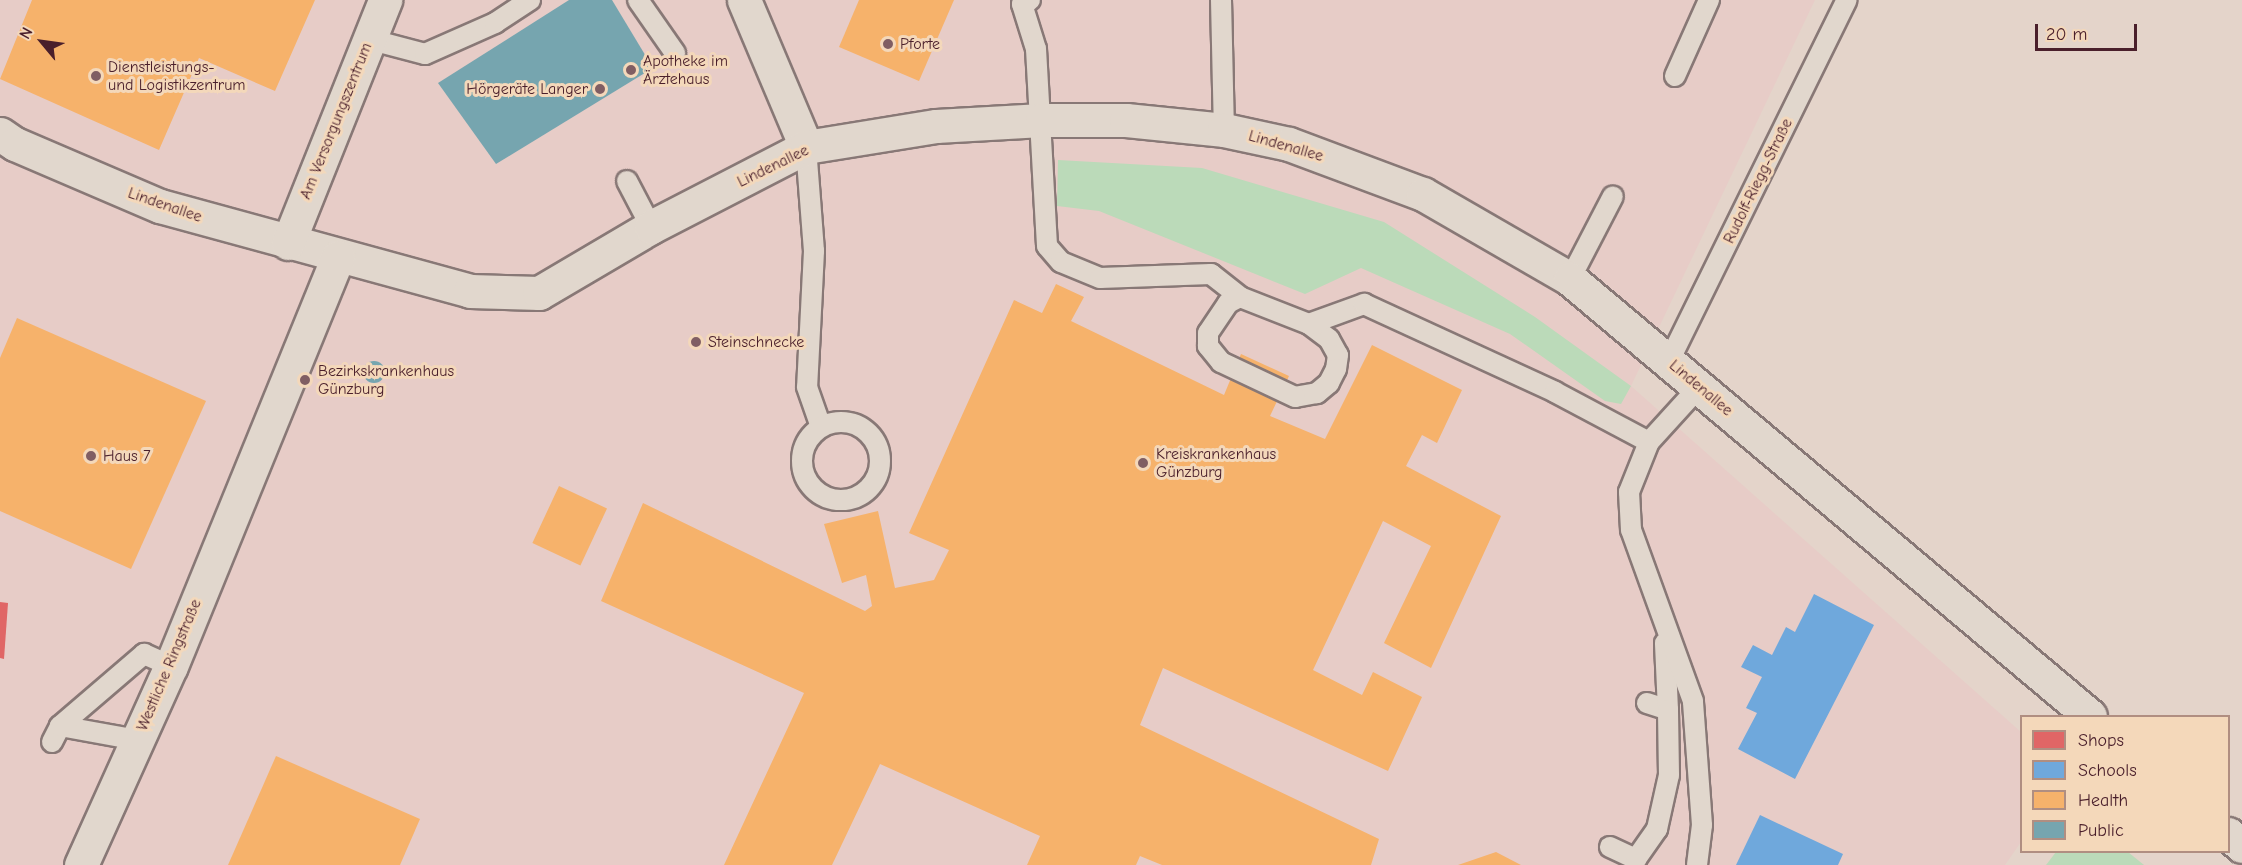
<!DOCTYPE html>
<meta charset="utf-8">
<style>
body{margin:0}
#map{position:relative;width:2242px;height:865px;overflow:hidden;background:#e4d4ca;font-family:"Comic Neue",sans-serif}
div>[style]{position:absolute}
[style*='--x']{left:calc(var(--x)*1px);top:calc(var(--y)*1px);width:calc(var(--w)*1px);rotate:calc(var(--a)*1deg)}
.built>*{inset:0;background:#e7ccc7}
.green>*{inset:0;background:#bbdab9}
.shops>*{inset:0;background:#e06666}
.schools>*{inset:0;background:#6fa8dc}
.health>*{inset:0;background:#f6b26b;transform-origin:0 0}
.public>*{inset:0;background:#76a5af}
.round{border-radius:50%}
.roads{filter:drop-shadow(2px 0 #887876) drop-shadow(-2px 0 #887876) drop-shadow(0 2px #887876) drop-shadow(0 -2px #887876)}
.service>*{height:20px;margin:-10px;padding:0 10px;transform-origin:10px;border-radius:10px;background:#e1d7cd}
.service>.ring{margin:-10px;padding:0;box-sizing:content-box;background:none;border:20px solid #e1d7cd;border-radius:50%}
.minor>*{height:33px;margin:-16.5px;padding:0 16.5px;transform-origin:16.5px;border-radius:16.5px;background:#e1d7cd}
.dots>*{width:16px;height:16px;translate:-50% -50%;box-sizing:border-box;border:3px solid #f4d8ba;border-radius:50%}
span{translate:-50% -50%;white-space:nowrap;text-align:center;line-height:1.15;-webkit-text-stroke:6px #f4d8ba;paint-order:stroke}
.poi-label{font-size:16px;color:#4a1f2b}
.left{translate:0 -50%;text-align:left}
.right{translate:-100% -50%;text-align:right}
.street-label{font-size:16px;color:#4a1f2b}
.legend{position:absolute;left:2020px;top:715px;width:210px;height:138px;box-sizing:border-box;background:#f4d8ba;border:2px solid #b08e81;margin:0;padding:8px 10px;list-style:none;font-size:18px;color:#4a1f2b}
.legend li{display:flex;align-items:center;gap:12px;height:30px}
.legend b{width:30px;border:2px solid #b08e81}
.north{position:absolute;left:12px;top:12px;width:60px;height:60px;-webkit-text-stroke:4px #f4d8ba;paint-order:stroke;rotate:299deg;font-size:16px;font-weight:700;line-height:24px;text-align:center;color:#4a1f2b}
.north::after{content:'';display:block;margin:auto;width:21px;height:27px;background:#4a1f2b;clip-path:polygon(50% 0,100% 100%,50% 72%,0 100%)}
.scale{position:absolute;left:2035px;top:24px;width:102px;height:27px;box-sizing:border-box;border:3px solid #4a1f2b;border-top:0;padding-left:8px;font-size:18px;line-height:21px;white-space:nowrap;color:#4a1f2b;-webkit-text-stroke:4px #f4d8ba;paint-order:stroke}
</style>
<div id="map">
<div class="built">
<div style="clip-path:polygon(0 0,1815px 0,1631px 386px,2021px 732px,2021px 842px,2005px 865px,0 865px)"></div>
</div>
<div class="green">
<div style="clip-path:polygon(1058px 160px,1202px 168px,1384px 222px,1535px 317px,1631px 386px,1621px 404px,1605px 401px,1510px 334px,1361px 268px,1305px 294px,1099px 211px,1057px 206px)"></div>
<div style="clip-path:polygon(2056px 852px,2128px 852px,2144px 865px,2046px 865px)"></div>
</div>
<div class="shops">
<div style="clip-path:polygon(0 602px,8px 603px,4px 659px,0 658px)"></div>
</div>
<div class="schools">
<div style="clip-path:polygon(1814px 594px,1874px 625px,1795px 779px,1738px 749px,1757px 713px,1746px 708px,1762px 677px,1741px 667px,1753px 645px,1772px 655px,1786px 627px,1795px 632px)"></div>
<div style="clip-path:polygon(1760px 815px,1843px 854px,1838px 865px,1736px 865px)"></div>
</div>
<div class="health">
<div style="clip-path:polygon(32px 0,315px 0,275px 91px,199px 58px,159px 150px,0 79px)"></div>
<div style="clip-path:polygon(859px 0,954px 0,919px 81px,839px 47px)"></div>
<div style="clip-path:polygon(1056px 284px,1084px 297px,1071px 321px,1224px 395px,1241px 354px,1289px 376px,1270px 416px,1325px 439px,1372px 345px,1462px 390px,1437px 443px,1422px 435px,1406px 466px,1501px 516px,1431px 668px,1384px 643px,1431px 546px,1383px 521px,1313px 670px,1362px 695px,1373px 672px,1422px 697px,1388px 771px,1163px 668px,1140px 725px,1379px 839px,1371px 865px,1162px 865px,1140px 856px,1136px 865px,1027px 865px,1040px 836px,880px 764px,832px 865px,724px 865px,804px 693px,601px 601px,643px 503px,865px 611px,872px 606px,866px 575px,842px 583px,824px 524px,878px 511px,895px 588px,934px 580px,949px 550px,909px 533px,1014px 300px,1042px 313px)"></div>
<div style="clip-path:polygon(17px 318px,206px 401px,131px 569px,0 511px,0 358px)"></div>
<div style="left:559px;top:486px;width:53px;height:63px;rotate:25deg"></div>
<div style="clip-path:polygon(276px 756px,420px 819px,400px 865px,228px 865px)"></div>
<div style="clip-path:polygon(1496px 852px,1521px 865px,1458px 865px)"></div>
</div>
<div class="public">
<div style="clip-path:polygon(569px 0,612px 0,653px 68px,496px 164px,438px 83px)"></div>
<div class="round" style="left:363px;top:361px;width:22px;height:22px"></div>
</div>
<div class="roads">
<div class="service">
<div style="--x:638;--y:0;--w:65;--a:55.1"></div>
<div style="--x:1030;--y:0;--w:9;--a:153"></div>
<div style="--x:1022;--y:4;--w:47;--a:72.7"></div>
<div style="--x:1036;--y:49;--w:197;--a:86.8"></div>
<div style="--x:1047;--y:246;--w:21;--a:49"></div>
<div style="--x:1061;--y:262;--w:42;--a:22.3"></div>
<div style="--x:1100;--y:278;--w:111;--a:-2.1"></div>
<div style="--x:1211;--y:274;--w:37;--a:38"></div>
<div style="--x:1221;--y:0;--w:130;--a:88.7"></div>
<div style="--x:368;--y:39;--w:59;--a:14.7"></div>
<div style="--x:425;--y:54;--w:77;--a:-23.9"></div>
<div style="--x:495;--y:23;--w:42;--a:-33.3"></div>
<div style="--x:1675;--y:76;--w:83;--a:-65.9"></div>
<div style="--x:806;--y:147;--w:104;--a:85.6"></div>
<div style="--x:814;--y:251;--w:136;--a:92.9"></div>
<div style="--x:807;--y:387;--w:42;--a:70.7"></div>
<div style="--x:627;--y:181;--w:52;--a:62.4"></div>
<div style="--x:1570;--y:279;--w:93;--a:-62.6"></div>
<div style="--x:1240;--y:297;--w:74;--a:21.4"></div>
<div style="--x:1309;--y:324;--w:25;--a:37"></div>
<div style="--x:1329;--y:339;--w:18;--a:61"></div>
<div style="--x:1338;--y:355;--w:14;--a:98"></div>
<div style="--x:1336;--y:369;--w:16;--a:117"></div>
<div style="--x:1329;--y:383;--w:16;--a:140"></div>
<div style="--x:1317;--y:393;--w:22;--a:170"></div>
<div style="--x:1295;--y:397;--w:82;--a:-154.7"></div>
<div style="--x:1221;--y:362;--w:21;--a:-129"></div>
<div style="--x:1208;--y:346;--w:13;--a:-90"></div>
<div style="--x:1208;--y:333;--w:36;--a:-56"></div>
<div style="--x:1228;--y:303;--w:13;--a:-27"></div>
<div style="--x:1309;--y:324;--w:59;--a:-20"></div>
<div style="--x:1364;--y:304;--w:210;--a:24.7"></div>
<div style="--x:1555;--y:392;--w:106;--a:28"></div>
<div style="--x:1669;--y:361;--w:402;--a:-63.8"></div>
<div class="ring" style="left:802px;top:422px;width:58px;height:58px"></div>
<div style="--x:1647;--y:703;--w:22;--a:18"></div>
<div style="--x:1668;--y:710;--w:67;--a:-92.6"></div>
<div style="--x:60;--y:726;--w:78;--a:10.3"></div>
<div style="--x:52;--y:742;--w:18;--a:-63"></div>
<div style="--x:60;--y:726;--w:111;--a:-40.6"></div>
<div style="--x:144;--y:654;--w:30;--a:24"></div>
<div style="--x:1610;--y:847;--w:29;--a:25"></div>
<div style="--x:1636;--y:859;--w:37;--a:-55"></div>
<div style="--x:1657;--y:829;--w:55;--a:-77.5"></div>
<div style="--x:1669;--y:775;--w:65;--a:-90.9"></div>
<div style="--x:1697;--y:865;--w:40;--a:-82.9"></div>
<div style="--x:1702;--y:825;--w:124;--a:-94.2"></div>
<div style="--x:1693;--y:701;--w:182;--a:-109.9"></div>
<div style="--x:1631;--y:530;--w:38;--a:-93"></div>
<div style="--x:1629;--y:492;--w:54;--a:-68.2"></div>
<div style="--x:1649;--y:442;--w:76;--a:-47.7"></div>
</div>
<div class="minor">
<div style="--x:744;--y:0;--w:160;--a:67.1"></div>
<div style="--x:0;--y:134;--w:18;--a:34"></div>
<div style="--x:15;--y:144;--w:158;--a:23.2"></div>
<div style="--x:160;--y:206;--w:321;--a:15.3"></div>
<div style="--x:470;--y:291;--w:69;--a:1.7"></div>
<div style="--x:539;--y:293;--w:130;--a:-30.5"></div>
<div style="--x:651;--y:227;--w:174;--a:-27.3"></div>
<div style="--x:806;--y:147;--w:132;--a:-9.2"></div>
<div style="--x:936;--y:126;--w:106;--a:-3.2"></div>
<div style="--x:1042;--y:120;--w:84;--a:0"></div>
<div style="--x:1126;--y:120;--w:99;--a:5.8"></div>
<div style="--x:1224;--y:130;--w:66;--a:12.2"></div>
<div style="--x:1289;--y:144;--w:143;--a:20.5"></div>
<div style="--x:1423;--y:194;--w:170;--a:30"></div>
<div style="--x:1570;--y:279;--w:679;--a:40.04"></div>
<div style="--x:288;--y:243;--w:262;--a:-68.2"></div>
<div style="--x:2228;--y:834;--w:18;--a:41"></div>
<div style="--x:81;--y:865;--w:218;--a:-65.7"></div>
<div style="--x:171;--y:666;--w:442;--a:-67.8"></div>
</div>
</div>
<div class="dots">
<div style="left:888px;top:44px;background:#805e63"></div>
<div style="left:631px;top:70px;background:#805e63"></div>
<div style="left:96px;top:76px;background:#805e63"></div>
<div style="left:600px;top:89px;background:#805e63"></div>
<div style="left:696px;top:342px;background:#805e63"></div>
<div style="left:305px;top:380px;background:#805e63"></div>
<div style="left:91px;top:456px;background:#805e63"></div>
<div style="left:1143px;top:463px;background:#805e63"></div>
</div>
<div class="poi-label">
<span class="left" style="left:900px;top:44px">Pforte</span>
<span class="left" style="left:643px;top:70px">Apotheke im<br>Ärztehaus</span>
<span class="left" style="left:108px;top:76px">Dienstleistungs-<br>und Logistikzentrum</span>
<span class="right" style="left:588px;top:89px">Hörgeräte Langer</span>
<span class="left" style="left:708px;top:342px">Steinschnecke</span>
<span class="left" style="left:318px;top:380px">Bezirkskrankenhaus<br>Günzburg</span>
<span class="left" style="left:1156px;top:463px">Kreiskrankenhaus<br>Günzburg</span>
<span class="left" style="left:103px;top:456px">Haus 7</span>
</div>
<div class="street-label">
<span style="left:336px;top:121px;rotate:-68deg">Am Versorgungszentrum</span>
<span style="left:1286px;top:146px;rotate:16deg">Lindenallee</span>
<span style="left:773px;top:166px;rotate:-26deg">Lindenallee</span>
<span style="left:1758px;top:181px;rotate:-64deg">Rudolf-Riegg-Straße</span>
<span style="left:165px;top:205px;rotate:19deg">Lindenallee</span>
<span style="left:1701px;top:388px;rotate:40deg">Lindenallee</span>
<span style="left:169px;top:665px;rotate:-67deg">Westliche Ringstraße</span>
</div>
<ul class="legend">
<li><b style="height:16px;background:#e06666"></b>Shops</li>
<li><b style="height:16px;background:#6fa8dc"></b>Schools</li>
<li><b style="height:16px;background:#f6b26b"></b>Health</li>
<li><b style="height:16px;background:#76a5af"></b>Public</li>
</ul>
<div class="north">N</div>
<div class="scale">20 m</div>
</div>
